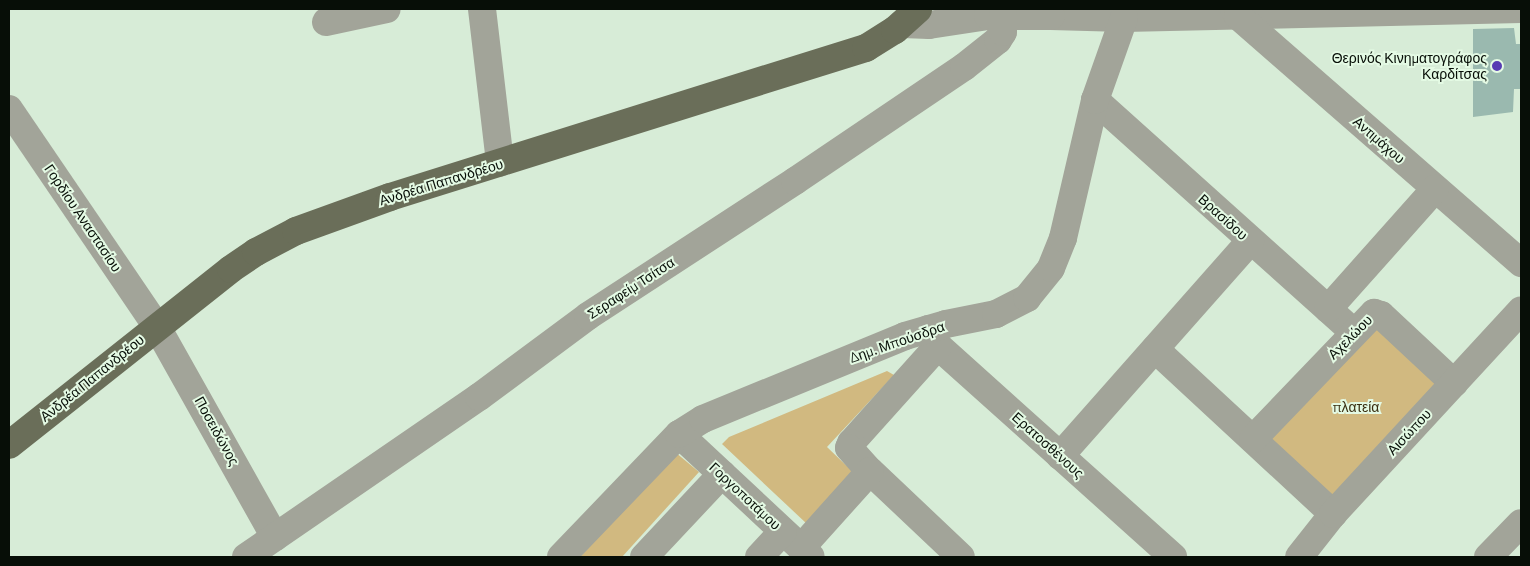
<!DOCTYPE html>
<meta charset="utf-8">
<style>
body{margin:0}
#map{position:relative;width:1530px;height:566px;overflow:hidden;background:#d7ecd7;font-family:Barlow,sans-serif}
div>[style]{position:absolute}
[style*='--x']{left:calc(var(--x)*1px);top:calc(var(--y)*1px);width:calc(var(--w)*1px);rotate:calc(var(--a)*1deg)}
.green>*{inset:0;background:#d1b980;transform-origin:0 0}
.building>*{inset:0;background:#9ab9af}
.minor>*{height:28px;margin:-14px;padding:0 14px;transform-origin:14px;border-radius:14px;background:#a2a499}
.major>*{height:28px;margin:-14px;padding:0 14px;transform-origin:14px;border-radius:14px;background:#6a6e59}
.dots>*{width:14px;height:14px;translate:-50% -50%;box-sizing:border-box;border:2px solid #e4fae4;border-radius:50%}
span{translate:-50% -50%;white-space:nowrap;text-align:center;line-height:1.15;-webkit-text-stroke:4px #e4fae4;paint-order:stroke}
.poi-label{font-size:14px;color:#070e07}
.right{translate:-100% -50%;text-align:right}
.street-label{font-size:14px;color:#070e07}
.park-label{font-size:14px;color:#392e11}
.frame{position:absolute;inset:0;border:10px solid #070e07;pointer-events:none}
</style>
<div id="map">
<div class="green">
<div style="left:1375px;top:320px;width:92px;height:163px;rotate:43deg"></div>
<div style="clip-path:polygon(887px 371px,894px 375px,827px 447px,854px 473px,807px 524px,722px 444px,729px 437px)"></div>
<div style="clip-path:polygon(675px 452px,699px 472px,622px 557px,580px 557px)"></div>
</div>
<div class="building">
<div style="clip-path:polygon(1514px 28px,1516px 44px,1521px 44px,1521px 89px,1514px 89px,1513px 112px,1473px 117px,1473px 29px)"></div>
</div>
<div class="minor">
<div style="--x:482;--y:9;--w:155;--a:83.3"></div>
<div style="--x:1047;--y:9;--w:8;--a:60"></div>
<div style="--x:1051;--y:16;--w:73;--a:1.6"></div>
<div style="--x:1124;--y:18;--w:397;--a:-1.3"></div>
<div style="--x:1234;--y:9;--w:8;--a:60"></div>
<div style="--x:1238;--y:16;--w:376;--a:41.1"></div>
<div style="--x:326;--y:22;--w:62;--a:-12"></div>
<div style="--x:902;--y:24;--w:27;--a:2"></div>
<div style="--x:929;--y:25;--w:60;--a:-8.7"></div>
<div style="--x:988;--y:16;--w:63;--a:0"></div>
<div style="--x:1095;--y:100;--w:348;--a:41.9"></div>
<div style="--x:9;--y:109;--w:263;--a:55.8"></div>
<div style="--x:157;--y:327;--w:241;--a:60.7"></div>
<div style="--x:1328;--y:309;--w:161;--a:-48.3"></div>
<div style="--x:928;--y:329;--w:20;--a:60"></div>
<div style="--x:938;--y:346;--w:316;--a:41.9"></div>
<div style="--x:938;--y:346;--w:130;--a:131.9"></div>
<div style="--x:851;--y:443;--w:5;--a:112"></div>
<div style="--x:849;--y:448;--w:31;--a:48"></div>
<div style="--x:870;--y:471;--w:125;--a:43.4"></div>
<div style="--x:1155;--y:349;--w:243;--a:42.8"></div>
<div style="--x:679;--y:434;--w:180;--a:43"></div>
<div style="--x:1253;--y:439;--w:175;--a:-46.2"></div>
<div style="--x:1374;--y:313;--w:7;--a:16"></div>
<div style="--x:1381;--y:315;--w:100;--a:43"></div>
<div style="--x:1060;--y:456;--w:287;--a:-48.5"></div>
<div style="--x:801;--y:548;--w:103;--a:-48.1"></div>
<div style="--x:246;--y:557;--w:283;--a:-34.5"></div>
<div style="--x:479;--y:397;--w:136;--a:-36.6"></div>
<div style="--x:588;--y:316;--w:247;--a:-33.1"></div>
<div style="--x:795;--y:181;--w:204;--a:-34"></div>
<div style="--x:964;--y:67;--w:43;--a:-38.5"></div>
<div style="--x:998;--y:40;--w:9;--a:-58"></div>
<div style="--x:1003;--y:32;--w:16;--a:-90"></div>
<div style="--x:561;--y:557;--w:170;--a:-46.2"></div>
<div style="--x:679;--y:434;--w:28;--a:-32"></div>
<div style="--x:703;--y:419;--w:218;--a:-22.3"></div>
<div style="--x:905;--y:336;--w:43;--a:-16.3"></div>
<div style="--x:946;--y:324;--w:51;--a:-11.3"></div>
<div style="--x:996;--y:314;--w:35;--a:-27"></div>
<div style="--x:1027;--y:298;--w:38;--a:-51"></div>
<div style="--x:1051;--y:268;--w:32;--a:-68"></div>
<div style="--x:1063;--y:238;--w:142;--a:-76.9"></div>
<div style="--x:1095;--y:100;--w:87;--a:-70.5"></div>
<div style="--x:644;--y:557;--w:114;--a:-46.8"></div>
<div style="--x:759;--y:557;--w:35;--a:-47"></div>
<div style="--x:1299;--y:557;--w:55;--a:-51.7"></div>
<div style="--x:1333;--y:514;--w:277;--a:-47.3"></div>
<div style="--x:1488;--y:557;--w:47;--a:-45.9"></div>
</div>
<div class="major">
<div style="--x:9;--y:445;--w:283;--a:-38.4"></div>
<div style="--x:231;--y:269;--w:30;--a:-34"></div>
<div style="--x:256;--y:252;--w:45;--a:-27.7"></div>
<div style="--x:296;--y:231;--w:100;--a:-19.9"></div>
<div style="--x:390;--y:197;--w:499;--a:-17.4"></div>
<div style="--x:866;--y:48;--w:34;--a:-32"></div>
<div style="--x:895;--y:30;--w:31;--a:-42"></div>
</div>
<div class="dots">
<div style="left:1497px;top:66px;background:#573bb3"></div>
</div>
<div class="poi-label">
<span class="right" style="left:1487px;top:66px">Θερινός Κινηματογράφος<br>Καρδίτσας</span>
</div>
<div class="street-label">
<span style="left:1379px;top:140px;rotate:41deg">Αντιμάχου</span>
<span style="left:441px;top:182px;rotate:-17deg">Ανδρέα Παπανδρέου</span>
<span style="left:1223px;top:217px;rotate:42deg">Βρασίδου</span>
<span style="left:83px;top:218px;rotate:56deg">Γορδίου Αναστασίου</span>
<span style="left:631px;top:288px;rotate:-33deg">Σεραφείμ Τσίτσα</span>
<span style="left:1350px;top:337px;rotate:-45deg">Αχελώου</span>
<span style="left:897px;top:342px;rotate:-19deg">Δημ. Μπούσδρα</span>
<span style="left:92px;top:378px;rotate:-39deg">Ανδρέα Παπανδρέου</span>
<span style="left:217px;top:431px;rotate:61deg">Ποσειδώνος</span>
<span style="left:1409px;top:432px;rotate:-47deg">Αισώπου</span>
<span style="left:1048px;top:445px;rotate:42deg">Ερατοσθένους</span>
<span style="left:745px;top:496px;rotate:43deg">Γοργοποτάμου</span>
</div>
<div class="park-label">
<span style="left:1356px;top:407px">πλατεία</span>
</div>
<div class="frame"></div>
</div>
